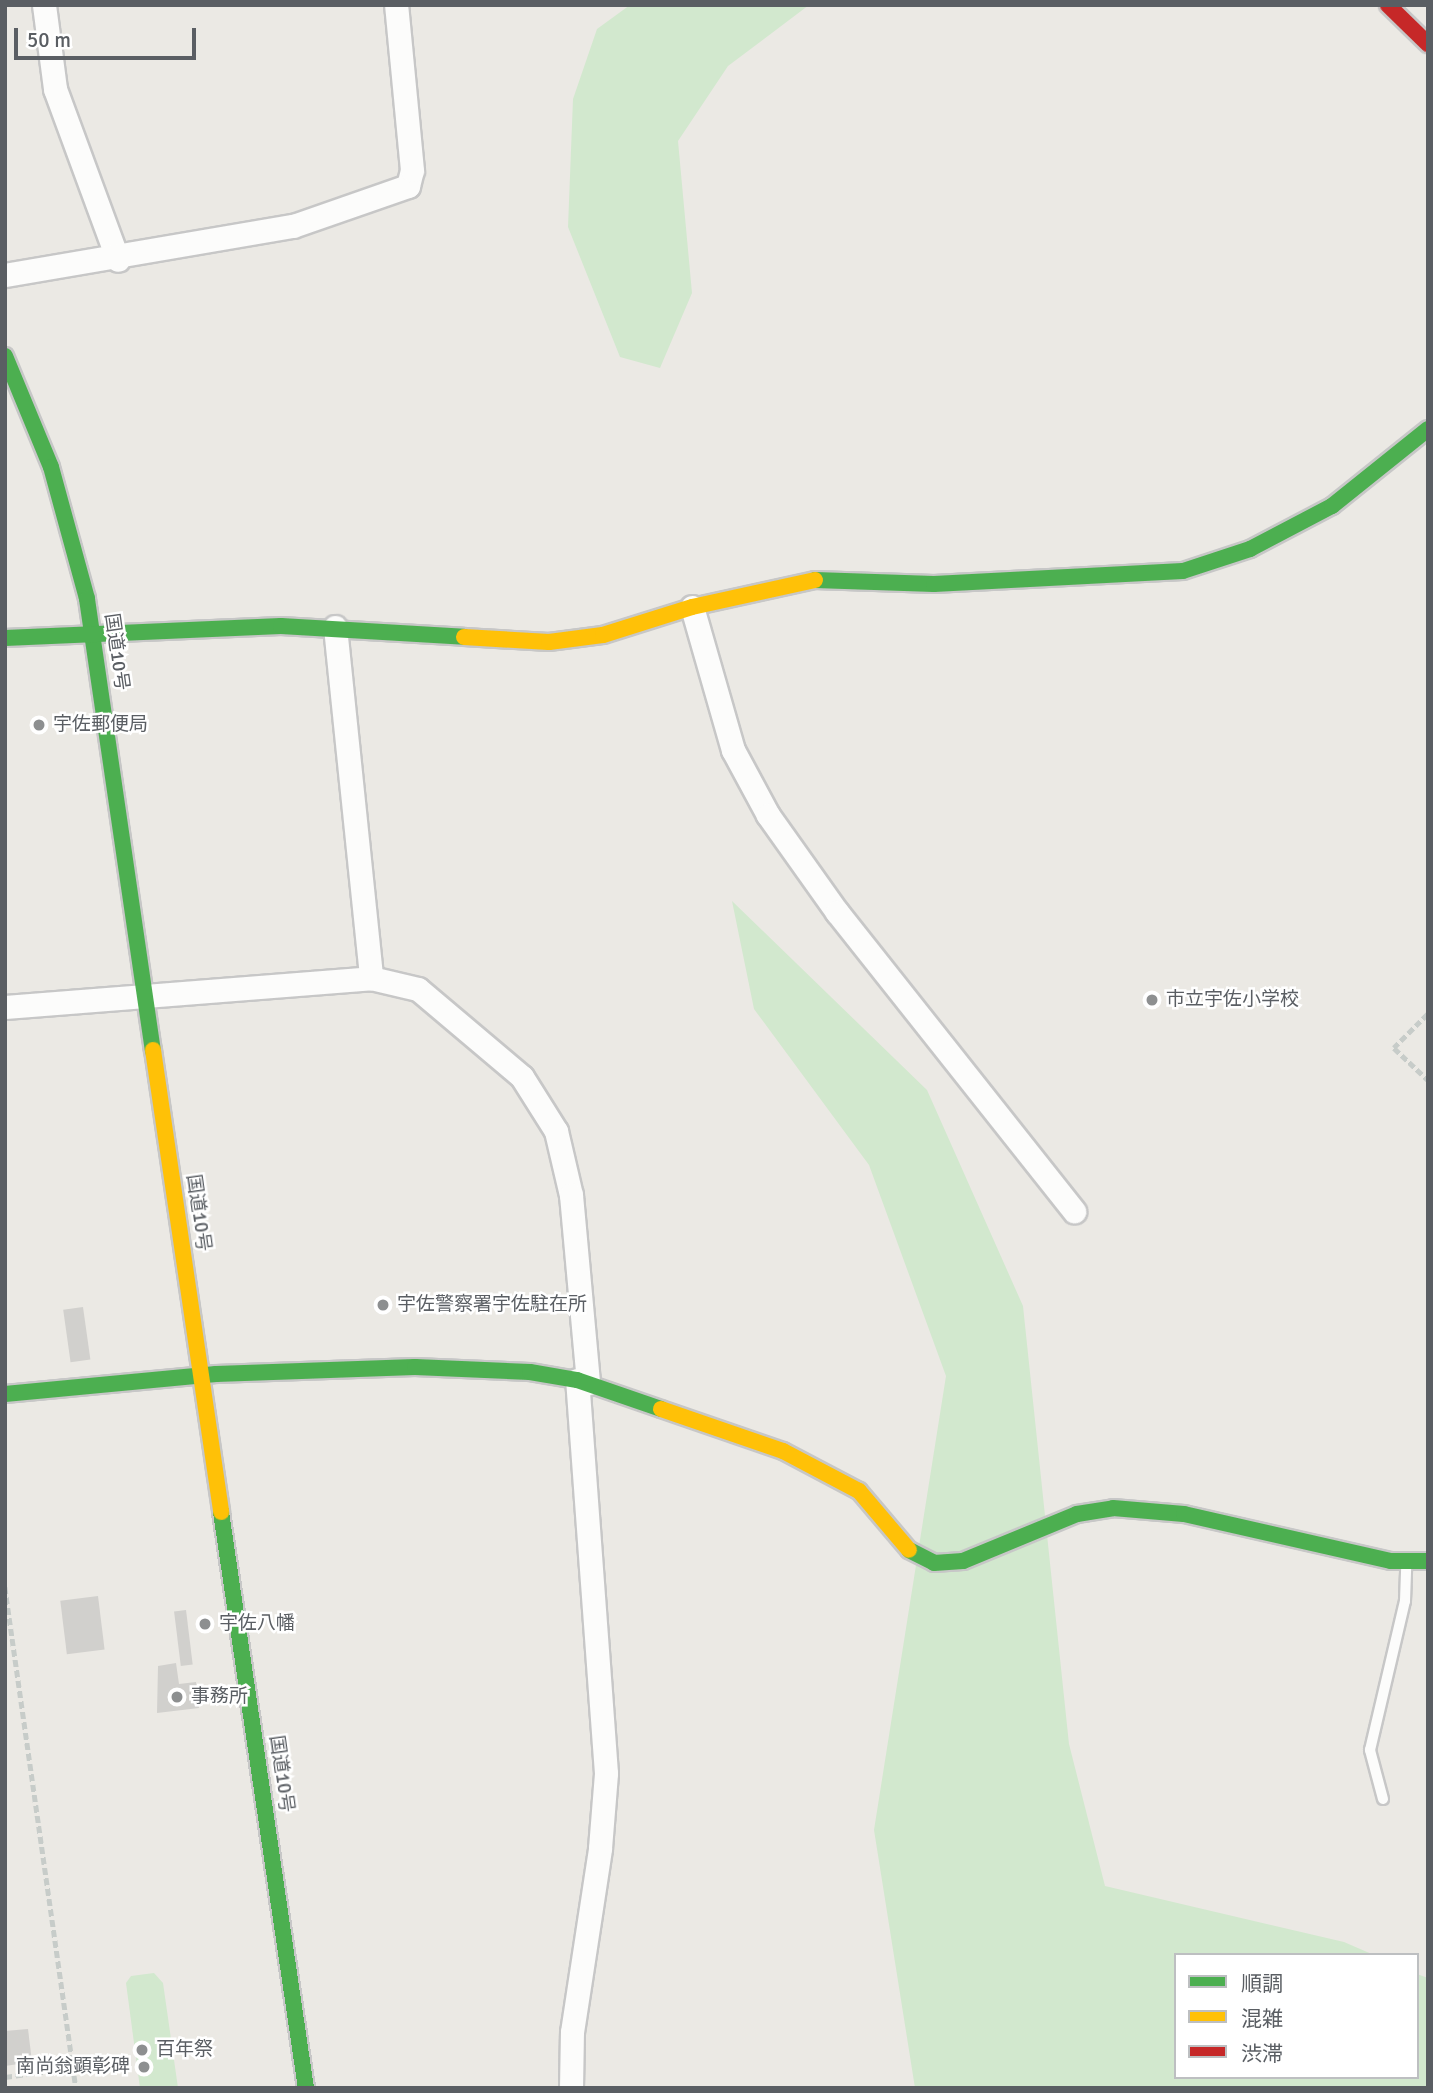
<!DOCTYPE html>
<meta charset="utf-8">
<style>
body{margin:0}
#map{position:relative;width:1433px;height:2093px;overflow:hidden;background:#ebe9e4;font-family:Signika,"Noto Sans JP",sans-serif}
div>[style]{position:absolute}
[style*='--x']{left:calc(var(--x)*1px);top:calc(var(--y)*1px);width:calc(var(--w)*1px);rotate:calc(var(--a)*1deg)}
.green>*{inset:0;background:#d2e8ce}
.building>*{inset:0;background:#d1d0cd;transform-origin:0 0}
.path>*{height:4.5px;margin-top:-2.25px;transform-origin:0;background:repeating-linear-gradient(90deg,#c7ccc9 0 7px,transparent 0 10.5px)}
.roads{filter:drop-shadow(2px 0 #c7c7c7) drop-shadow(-2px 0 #c7c7c7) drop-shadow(0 2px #c7c7c7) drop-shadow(0 -2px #c7c7c7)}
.lane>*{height:10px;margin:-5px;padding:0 5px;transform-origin:5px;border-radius:5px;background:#fcfcfb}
.street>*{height:23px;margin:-11.5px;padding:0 11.5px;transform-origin:11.5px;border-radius:11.5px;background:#fcfcfb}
.fast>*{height:16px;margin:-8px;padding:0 8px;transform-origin:8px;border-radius:8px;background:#4caf50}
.slow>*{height:16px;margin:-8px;padding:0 8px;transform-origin:8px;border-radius:8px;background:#ffc107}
.jam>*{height:16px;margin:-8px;padding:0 8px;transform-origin:8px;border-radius:8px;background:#c62828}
.dots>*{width:19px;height:19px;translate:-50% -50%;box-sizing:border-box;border:4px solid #fff;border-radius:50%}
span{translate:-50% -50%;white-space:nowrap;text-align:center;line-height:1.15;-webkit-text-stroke:5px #fff;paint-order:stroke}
.street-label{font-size:19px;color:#5a5e63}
.poi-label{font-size:19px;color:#5a5e63}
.left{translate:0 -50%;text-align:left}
.right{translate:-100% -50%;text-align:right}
.frame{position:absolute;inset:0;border:7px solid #5a5e63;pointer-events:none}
.legend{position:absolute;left:1174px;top:1953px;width:245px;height:126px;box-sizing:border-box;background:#fff;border:2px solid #bdbfc1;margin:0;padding:9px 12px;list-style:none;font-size:21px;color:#5a5e63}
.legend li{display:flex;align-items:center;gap:14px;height:35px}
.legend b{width:35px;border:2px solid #bdbfc1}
.scale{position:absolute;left:14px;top:28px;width:182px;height:32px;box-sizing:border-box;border:4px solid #5a5e63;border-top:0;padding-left:9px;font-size:21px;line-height:24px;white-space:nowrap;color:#5a5e63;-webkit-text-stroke:5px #fff;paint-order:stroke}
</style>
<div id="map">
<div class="green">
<div style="clip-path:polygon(630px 5px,809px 5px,728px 66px,678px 141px,692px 293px,660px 368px,620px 357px,568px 227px,573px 99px,597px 29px)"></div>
<div style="clip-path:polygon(732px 901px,927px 1090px,1023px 1306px,1069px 1744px,1105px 1886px,1344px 1942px,1374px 1955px,1176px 1955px,1176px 2077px,1417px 2077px,1417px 1974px,1428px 1978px,1428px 2088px,915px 2088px,874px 1830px,946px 1376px,869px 1165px,754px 1009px)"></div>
<div style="clip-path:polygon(154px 1973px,163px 1983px,178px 2088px,140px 2088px,126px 1983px,131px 1976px)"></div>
</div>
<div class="building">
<div style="left:83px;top:1307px;width:53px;height:20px;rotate:82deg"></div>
<div style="left:98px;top:1596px;width:54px;height:38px;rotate:83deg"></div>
<div style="left:186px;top:1610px;width:55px;height:12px;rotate:83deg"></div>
<div style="clip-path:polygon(176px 1663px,179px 1684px,196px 1682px,199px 1708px,157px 1713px,158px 1666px)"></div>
<div style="clip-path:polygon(28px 2029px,32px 2062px,5px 2066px,5px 2031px)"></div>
</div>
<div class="path">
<div style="--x:1428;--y:1014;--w:48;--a:135"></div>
<div style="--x:1394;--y:1048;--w:47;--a:43.3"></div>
<div style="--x:5;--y:1587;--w:506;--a:81.93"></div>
<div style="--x:5;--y:2077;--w:68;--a:-7.7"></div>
</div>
<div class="roads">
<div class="lane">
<div style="--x:1383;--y:1799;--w:51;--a:-104.9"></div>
<div style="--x:1370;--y:1750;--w:153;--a:-76.8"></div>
<div style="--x:1405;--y:1601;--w:38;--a:-88"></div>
</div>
<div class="street">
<div style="--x:44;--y:5;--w:85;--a:82.5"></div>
<div style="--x:55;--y:89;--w:182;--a:69.8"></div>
<div style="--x:5;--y:275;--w:292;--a:-9.7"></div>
<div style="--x:293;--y:226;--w:122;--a:-19.2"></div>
<div style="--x:408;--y:186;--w:16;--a:-76"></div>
<div style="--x:412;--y:170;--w:166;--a:-95.5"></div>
<div style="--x:692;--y:607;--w:149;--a:74"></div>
<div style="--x:733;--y:750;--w:74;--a:61.7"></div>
<div style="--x:768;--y:815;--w:119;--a:54.6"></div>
<div style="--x:837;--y:912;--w:382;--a:51.6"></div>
<div style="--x:335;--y:627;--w:353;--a:84.1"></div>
<div style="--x:5;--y:1007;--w:367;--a:-4.5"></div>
<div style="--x:371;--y:978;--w:48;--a:13.2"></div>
<div style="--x:418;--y:989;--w:136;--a:40.2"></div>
<div style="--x:522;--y:1077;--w:64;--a:57.8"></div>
<div style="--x:556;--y:1131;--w:66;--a:76.8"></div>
<div style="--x:571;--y:1195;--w:189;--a:84.8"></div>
<div style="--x:571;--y:2088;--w:56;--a:-89"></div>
<div style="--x:572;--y:2032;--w:186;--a:-81.3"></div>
<div style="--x:600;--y:1848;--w:75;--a:-85.4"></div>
<div style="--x:606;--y:1773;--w:394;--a:-94.2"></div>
</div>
<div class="fast">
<div style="--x:5;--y:356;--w:120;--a:67.5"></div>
<div style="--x:51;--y:467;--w:137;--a:74.7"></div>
<div style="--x:87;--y:599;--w:456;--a:81.7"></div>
<div style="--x:815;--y:580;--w:119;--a:1.9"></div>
<div style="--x:934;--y:584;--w:249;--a:-3"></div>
<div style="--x:1183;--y:571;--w:71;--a:-18.2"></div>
<div style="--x:1250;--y:549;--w:93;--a:-27.7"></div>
<div style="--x:1332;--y:506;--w:123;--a:-38.7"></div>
<div style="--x:5;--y:638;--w:276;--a:-2.5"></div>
<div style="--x:281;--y:626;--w:183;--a:3.4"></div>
<div style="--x:5;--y:1394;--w:212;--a:-5.4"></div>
<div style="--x:216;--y:1374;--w:199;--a:-2"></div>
<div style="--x:415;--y:1367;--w:115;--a:2.5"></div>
<div style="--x:530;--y:1372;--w:48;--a:9.7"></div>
<div style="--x:577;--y:1380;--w:89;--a:19"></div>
<div style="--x:221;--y:1512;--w:582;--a:81.61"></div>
<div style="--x:909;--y:1550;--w:28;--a:27"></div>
<div style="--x:934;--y:1563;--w:29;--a:-4"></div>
<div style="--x:963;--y:1561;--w:123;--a:-22.4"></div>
<div style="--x:1077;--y:1514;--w:36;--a:-9"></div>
<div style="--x:1113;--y:1508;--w:71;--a:4.8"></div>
<div style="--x:1184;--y:1514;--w:212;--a:12.8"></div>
<div style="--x:1391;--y:1561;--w:37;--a:0"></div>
</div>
<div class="slow">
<div style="--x:464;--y:637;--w:85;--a:3.4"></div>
<div style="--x:549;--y:642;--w:54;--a:-7.4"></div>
<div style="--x:603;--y:635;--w:93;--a:-17.5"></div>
<div style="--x:692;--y:607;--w:126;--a:-12.4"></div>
<div style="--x:153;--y:1050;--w:467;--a:81.6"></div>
<div style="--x:661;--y:1409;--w:129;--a:19"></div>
<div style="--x:783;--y:1451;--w:86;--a:27.8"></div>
<div style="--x:859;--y:1491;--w:77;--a:49.7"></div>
</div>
<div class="jam">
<div style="--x:1388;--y:5;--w:56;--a:44.3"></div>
</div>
</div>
<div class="dots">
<div style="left:39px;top:725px;background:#8d8f90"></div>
<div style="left:1152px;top:1000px;background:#8d8f90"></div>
<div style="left:383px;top:1305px;background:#8d8f90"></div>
<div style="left:205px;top:1624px;background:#8d8f90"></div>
<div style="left:177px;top:1697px;background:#8d8f90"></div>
<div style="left:142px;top:2050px;background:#8d8f90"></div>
<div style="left:144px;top:2067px;background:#8d8f90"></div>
</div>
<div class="street-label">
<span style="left:116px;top:652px;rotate:82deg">国道10号</span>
<span style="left:198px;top:1213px;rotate:82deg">国道10号</span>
<span style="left:281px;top:1774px;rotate:82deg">国道10号</span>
</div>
<div class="poi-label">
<span class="left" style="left:53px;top:725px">宇佐郵便局</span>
<span class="left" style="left:1166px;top:1000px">市立宇佐小学校</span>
<span class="left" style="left:397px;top:1305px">宇佐警察署宇佐駐在所</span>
<span class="left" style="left:219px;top:1624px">宇佐八幡</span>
<span class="left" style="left:191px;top:1697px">事務所</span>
<span class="left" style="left:156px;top:2050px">百年祭</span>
<span class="right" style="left:130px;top:2067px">南尚翁顕彰碑</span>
</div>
<div class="frame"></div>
<ul class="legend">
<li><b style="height:9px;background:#4caf50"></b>順調</li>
<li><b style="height:9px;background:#ffc107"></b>混雑</li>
<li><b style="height:9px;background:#c62828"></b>渋滞</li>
</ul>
<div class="scale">50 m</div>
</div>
